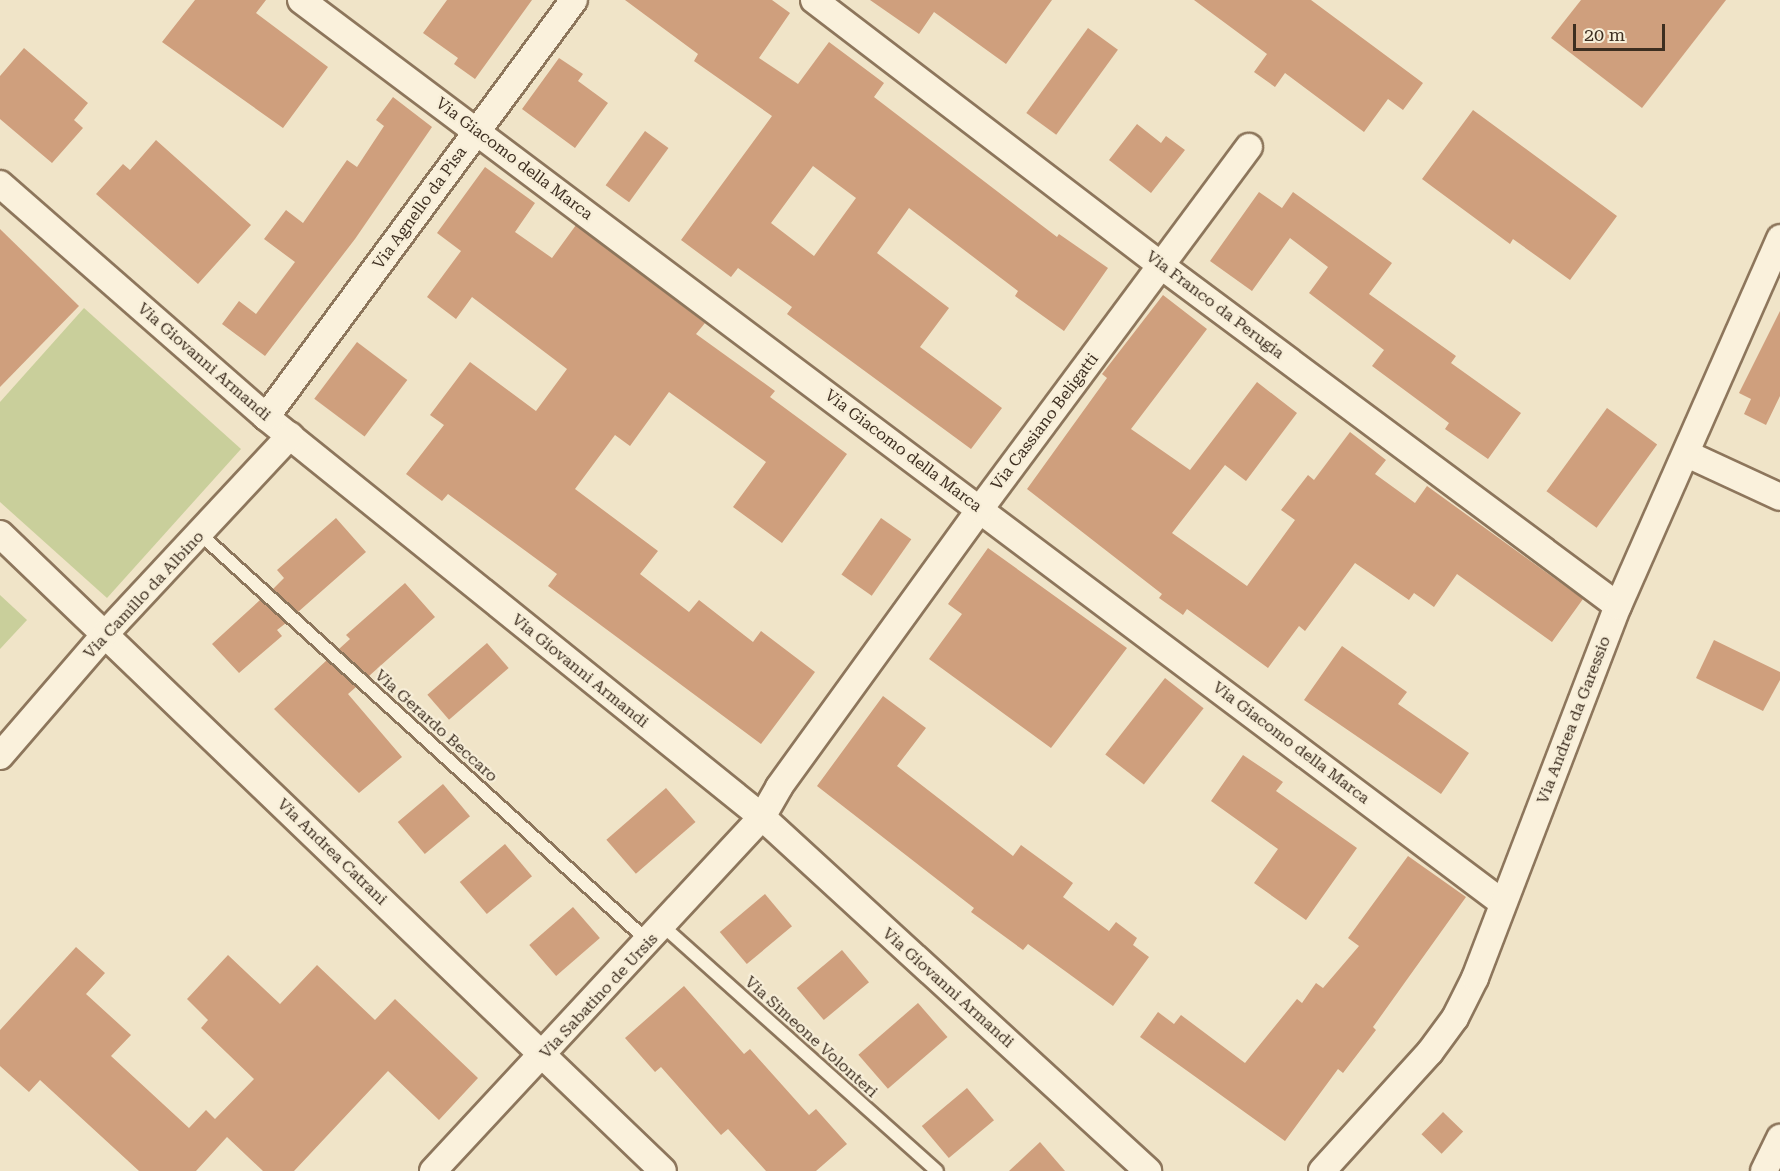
<!DOCTYPE html>
<style>
body{margin:0}
#map{position:relative;width:1780px;height:1171px;overflow:hidden;background:#f0e4c8;font-family:"Roboto Serif",serif}
div>[style]{position:absolute}
[style*='--x']{left:calc(var(--x)*1px);top:calc(var(--y)*1px);width:calc(var(--w)*1px);rotate:calc(var(--a)*1deg)}
.green>*{inset:0;background:#c9cf9b}
.building>*{inset:0;background:#cf9f7d;transform-origin:0 0}
.roads{filter:drop-shadow(2px 0 #8d765c) drop-shadow(-2px 0 #8d765c) drop-shadow(0 2px #8d765c) drop-shadow(0 -2px #8d765c)}
.service>*{height:12px;margin:-6px;padding:0 6px;transform-origin:6px;border-radius:6px;background:#faf1dc}
.minor>*{height:26px;margin:-13px;padding:0 13px;transform-origin:13px;border-radius:13px;background:#faf1dc}
span{translate:-50% -50%;white-space:nowrap;text-align:center;line-height:1.15;-webkit-text-stroke:4.5px #f7eed8;paint-order:stroke}
.street-label{font-size:16px;color:#3d2e20}
.scale{position:absolute;left:1573px;top:24px;width:92px;height:27px;box-sizing:border-box;border:3px solid #3d2e20;border-top:0;padding-left:8px;font-size:18px;line-height:21px;white-space:nowrap;color:#3d2e20;-webkit-text-stroke:4px #f7eed8;paint-order:stroke}
</style>
<div id="map">
<div class="green">
<div style="clip-path:polygon(84px 308px,241px 449px,107px 598px,0 502px,0 402px)"></div>
<div style="clip-path:polygon(0 595px,27px 620px,0 649px)"></div>
</div>
<div class="building">
<div style="clip-path:polygon(195px 0,266px 0,256px 13px,328px 67px,283px 128px,162px 42px)"></div>
<div style="clip-path:polygon(447px 0,532px 0,475px 79px,454px 64px,458px 58px,423px 33px)"></div>
<div style="clip-path:polygon(evenodd,625px 0,772px 0,790px 13px,759px 58px,798px 84px,829px 42px,884px 83px,874px 97px,1057px 237px,1059px 234px,1108px 268px,1064px 331px,1015px 296px,1018px 291px,909px 208px,877px 253px,949px 308px,920px 347px,1002px 408px,971px 449px,787px 314px,792px 307px,738px 268px,731px 277px,681px 240px,772px 116px,694px 61px,698px 54px,625px 0,813px 166px,856px 198px,814px 256px,771px 223px,813px 166px)"></div>
<div style="clip-path:polygon(870px 0,1052px 0,1006px 64px,934px 12px,919px 34px)"></div>
<div style="clip-path:polygon(1194px 0,1311px 0,1423px 83px,1403px 110px,1388px 99px,1364px 132px,1285px 73px,1275px 87px,1254px 72px,1267px 54px)"></div>
<div style="clip-path:polygon(1581px 0,1726px 0,1642px 108px,1551px 38px)"></div>
<div style="left:1088px;top:28px;width:37px;height:105px;rotate:36deg"></div>
<div style="clip-path:polygon(24px 48px,88px 103px,74px 120px,83px 128px,52px 163px,0 119px,0 76px)"></div>
<div style="clip-path:polygon(559px 58px,583px 74px,578px 81px,608px 103px,575px 148px,522px 109px)"></div>
<div style="clip-path:polygon(393px 97px,432px 127px,355px 239px,265px 356px,222px 324px,239px 301px,256px 314px,295px 262px,264px 239px,286px 210px,303px 223px,347px 160px,357px 167px,384px 126px,376px 120px)"></div>
<div style="clip-path:polygon(1473px 110px,1617px 216px,1570px 280px,1513px 239px,1510px 244px,1422px 179px)"></div>
<div style="clip-path:polygon(1137px 124px,1161px 143px,1166px 136px,1185px 150px,1151px 193px,1109px 160px)"></div>
<div style="left:645px;top:131px;width:29px;height:67px;rotate:36deg"></div>
<div style="clip-path:polygon(156px 140px,251px 225px,198px 284px,96px 194px,123px 164px,130px 170px)"></div>
<div style="clip-path:polygon(485px 167px,535px 203px,515px 232px,552px 258px,576px 225px,705px 323px,696px 334px,775px 391px,770px 397px,847px 454px,782px 543px,733px 507px,766px 462px,669px 392px,630px 446px,615px 435px,575px 489px,658px 551px,640px 574px,689px 612px,699px 600px,753px 642px,761px 631px,815px 672px,761px 744px,548px 586px,557px 574px,448px 494px,442px 501px,406px 474px,444px 425px,430px 415px,470px 362px,536px 411px,567px 369px,472px 297px,456px 319px,427px 297px,461px 251px,437px 233px)"></div>
<div style="clip-path:polygon(1259px 192px,1282px 208px,1293px 192px,1392px 263px,1369px 294px,1456px 356px,1451px 363px,1521px 413px,1488px 459px,1445px 429px,1449px 423px,1372px 366px,1384px 350px,1309px 293px,1328px 267px,1290px 238px,1252px 291px,1210px 261px)"></div>
<div style="clip-path:polygon(0 229px,79px 306px,0 387px)"></div>
<div style="clip-path:polygon(1163px 295px,1207px 329px,1131px 429px,1190px 470px,1257px 382px,1297px 413px,1246px 481px,1225px 465px,1172px 533px,1247px 586px,1295px 520px,1281px 510px,1308px 475px,1314px 480px,1350px 432px,1386px 460px,1375px 474px,1415px 503px,1427px 486px,1583px 599px,1552px 642px,1457px 574px,1434px 607px,1414px 593px,1409px 600px,1355px 563px,1305px 631px,1299px 626px,1268px 668px,1187px 609px,1183px 615px,1159px 598px,1162px 594px,1027px 489px,1107px 378px,1102px 374px)"></div>
<div style="clip-path:polygon(1780px 311px,1780px 396px,1766px 425px,1744px 414px,1751px 399px,1739px 393px)"></div>
<div style="left:357px;top:342px;width:63px;height:71px;rotate:37deg"></div>
<div style="left:1607px;top:408px;width:62px;height:103px;rotate:36deg"></div>
<div style="clip-path:polygon(336px 518px,366px 552px,298px 612px,273px 589px,284px 578px,277px 570px)"></div>
<div style="left:881px;top:518px;width:37px;height:69px;rotate:35deg"></div>
<div style="clip-path:polygon(988px 548px,1127px 648px,1051px 748px,929px 659px,962px 614px,948px 604px)"></div>
<div style="clip-path:polygon(405px 583px,435px 617px,369px 676px,339px 649px,350px 639px,346px 635px)"></div>
<div style="clip-path:polygon(260px 600px,286px 623px,277px 630px,282px 636px,239px 673px,212px 644px)"></div>
<div style="clip-path:polygon(1714px 640px,1780px 672px,1780px 680px,1763px 711px,1696px 678px)"></div>
<div style="left:487px;top:643px;width:33px;height:79px;rotate:49deg"></div>
<div style="clip-path:polygon(1342px 646px,1407px 692px,1398px 704px,1469px 753px,1441px 794px,1304px 700px)"></div>
<div style="clip-path:polygon(327px 660px,356px 687px,348px 694px,402px 757px,359px 793px,274px 709px)"></div>
<div style="left:1165px;top:678px;width:49px;height:97px;rotate:38deg"></div>
<div style="clip-path:polygon(883px 696px,926px 728px,897px 766px,1013px 856px,1021px 845px,1073px 883px,1063px 897px,1109px 931px,1116px 922px,1137px 938px,1133px 945px,1149px 957px,1113px 1006px,1028px 944px,1023px 950px,971px 912px,974px 908px,817px 786px)"></div>
<div style="clip-path:polygon(1243px 755px,1283px 782px,1276px 791px,1357px 848px,1306px 920px,1254px 883px,1278px 849px,1211px 801px)"></div>
<div style="left:443px;top:784px;width:42px;height:59px;rotate:50deg"></div>
<div style="left:666px;top:788px;width:45px;height:79px;rotate:49deg"></div>
<div style="left:505px;top:844px;width:42px;height:59px;rotate:50deg"></div>
<div style="clip-path:polygon(1408px 856px,1466px 897px,1373px 1027px,1376px 1030px,1343px 1073px,1338px 1069px,1285px 1141px,1140px 1037px,1158px 1012px,1174px 1024px,1181px 1015px,1245px 1063px,1297px 999px,1302px 1003px,1316px 983px,1323px 988px,1359px 946px,1348px 938px)"></div>
<div style="left:765px;top:894px;width:42px;height:59px;rotate:50deg"></div>
<div style="left:573px;top:907px;width:41px;height:58px;rotate:49deg"></div>
<div style="clip-path:polygon(76px 947px,105px 973px,86px 994px,131px 1035px,111px 1056px,189px 1128px,206px 1110px,215px 1119px,254px 1079px,201px 1028px,208px 1020px,187px 999px,228px 955px,280px 1004px,317px 965px,375px 1020px,395px 999px,478px 1078px,439px 1120px,388px 1071px,294px 1171px,263px 1171px,227px 1137px,196px 1171px,139px 1171px,40px 1080px,29px 1092px,0 1066px,0 1030px)"></div>
<div style="left:842px;top:950px;width:42px;height:59px;rotate:50deg"></div>
<div style="clip-path:polygon(684px 986px,744px 1054px,750px 1049px,809px 1115px,816px 1109px,847px 1144px,816px 1171px,766px 1171px,728px 1129px,721px 1135px,661px 1067px,655px 1072px,625px 1038px)"></div>
<div style="left:918px;top:1003px;width:45px;height:79px;rotate:49deg"></div>
<div style="left:967px;top:1088px;width:42px;height:59px;rotate:50deg"></div>
<div style="left:1443px;top:1112px;width:28px;height:31px;rotate:44deg"></div>
<div style="clip-path:polygon(1040px 1142px,1065px 1171px,1009px 1171px)"></div>
</div>
<div class="roads">
<div class="service">
<div style="--x:200;--y:534;--w:607;--a:42.26"></div>
<div style="--x:664;--y:927;--w:366;--a:41.8"></div>
</div>
<div class="minor">
<div style="--x:301;--y:0;--w:1503;--a:36.92"></div>
<div style="--x:814;--y:0;--w:439;--a:37.4"></div>
<div style="--x:1163;--y:267;--w:567;--a:36.69"></div>
<div style="--x:0;--y:184;--w:354;--a:41.2"></div>
<div style="--x:266;--y:417;--w:637;--a:38.88"></div>
<div style="--x:762;--y:817;--w:524;--a:42.52"></div>
<div style="--x:266;--y:417;--w:518;--a:-53.55"></div>
<div style="--x:1687;--y:454;--w:102;--a:24.8"></div>
<div style="--x:0;--y:534;--w:919;--a:43.85"></div>
<div style="--x:0;--y:756;--w:162;--a:-49.2"></div>
<div style="--x:106;--y:633;--w:270;--a:-47"></div>
<div style="--x:433;--y:1171;--w:483;--a:-47.1"></div>
<div style="--x:762;--y:817;--w:34;--a:-60"></div>
<div style="--x:779;--y:787;--w:343;--a:-54.1"></div>
<div style="--x:980;--y:509;--w:451;--a:-53.4"></div>
<div style="--x:1322;--y:1171;--w:161;--a:-47.8"></div>
<div style="--x:1430;--y:1052;--w:42;--a:-53.7"></div>
<div style="--x:1455;--y:1018;--w:45;--a:-63.4"></div>
<div style="--x:1475;--y:978;--w:399;--a:-69"></div>
<div style="--x:1618;--y:606;--w:402;--a:-66.2"></div>
<div style="--x:1764;--y:1171;--w:37;--a:-64"></div>
</div>
</div>
<div class="street-label">
<span style="left:514px;top:159px;rotate:37deg">Via Giacomo della Marca</span>
<span style="left:420px;top:208px;rotate:-54deg">Via Agnello da Pisa</span>
<span style="left:1215px;top:305px;rotate:37deg">Via Franco da Perugia</span>
<span style="left:204px;top:362px;rotate:41deg">Via Giovanni Armandi</span>
<span style="left:1045px;top:422px;rotate:-53deg">Via Cassiano Beligatti</span>
<span style="left:903px;top:451px;rotate:37deg">Via Giacomo della Marca</span>
<span style="left:144px;top:595px;rotate:-47deg">Via Camillo da Albino</span>
<span style="left:580px;top:671px;rotate:39deg">Via Giovanni Armandi</span>
<span style="left:1574px;top:720px;rotate:-69deg">Via Andrea da Garessio</span>
<span style="left:436px;top:726px;rotate:42deg">Via Gerardo Beccaro</span>
<span style="left:1291px;top:743px;rotate:37deg">Via Giacomo della Marca</span>
<span style="left:332px;top:852px;rotate:44deg">Via Andrea Catrani</span>
<span style="left:948px;top:988px;rotate:42deg">Via Giovanni Armandi</span>
<span style="left:599px;top:996px;rotate:-47deg">Via Sabatino de Ursis</span>
<span style="left:811px;top:1037px;rotate:42deg">Via Simeone Volonteri</span>
</div>
<div class="scale">20 m</div>
</div>
